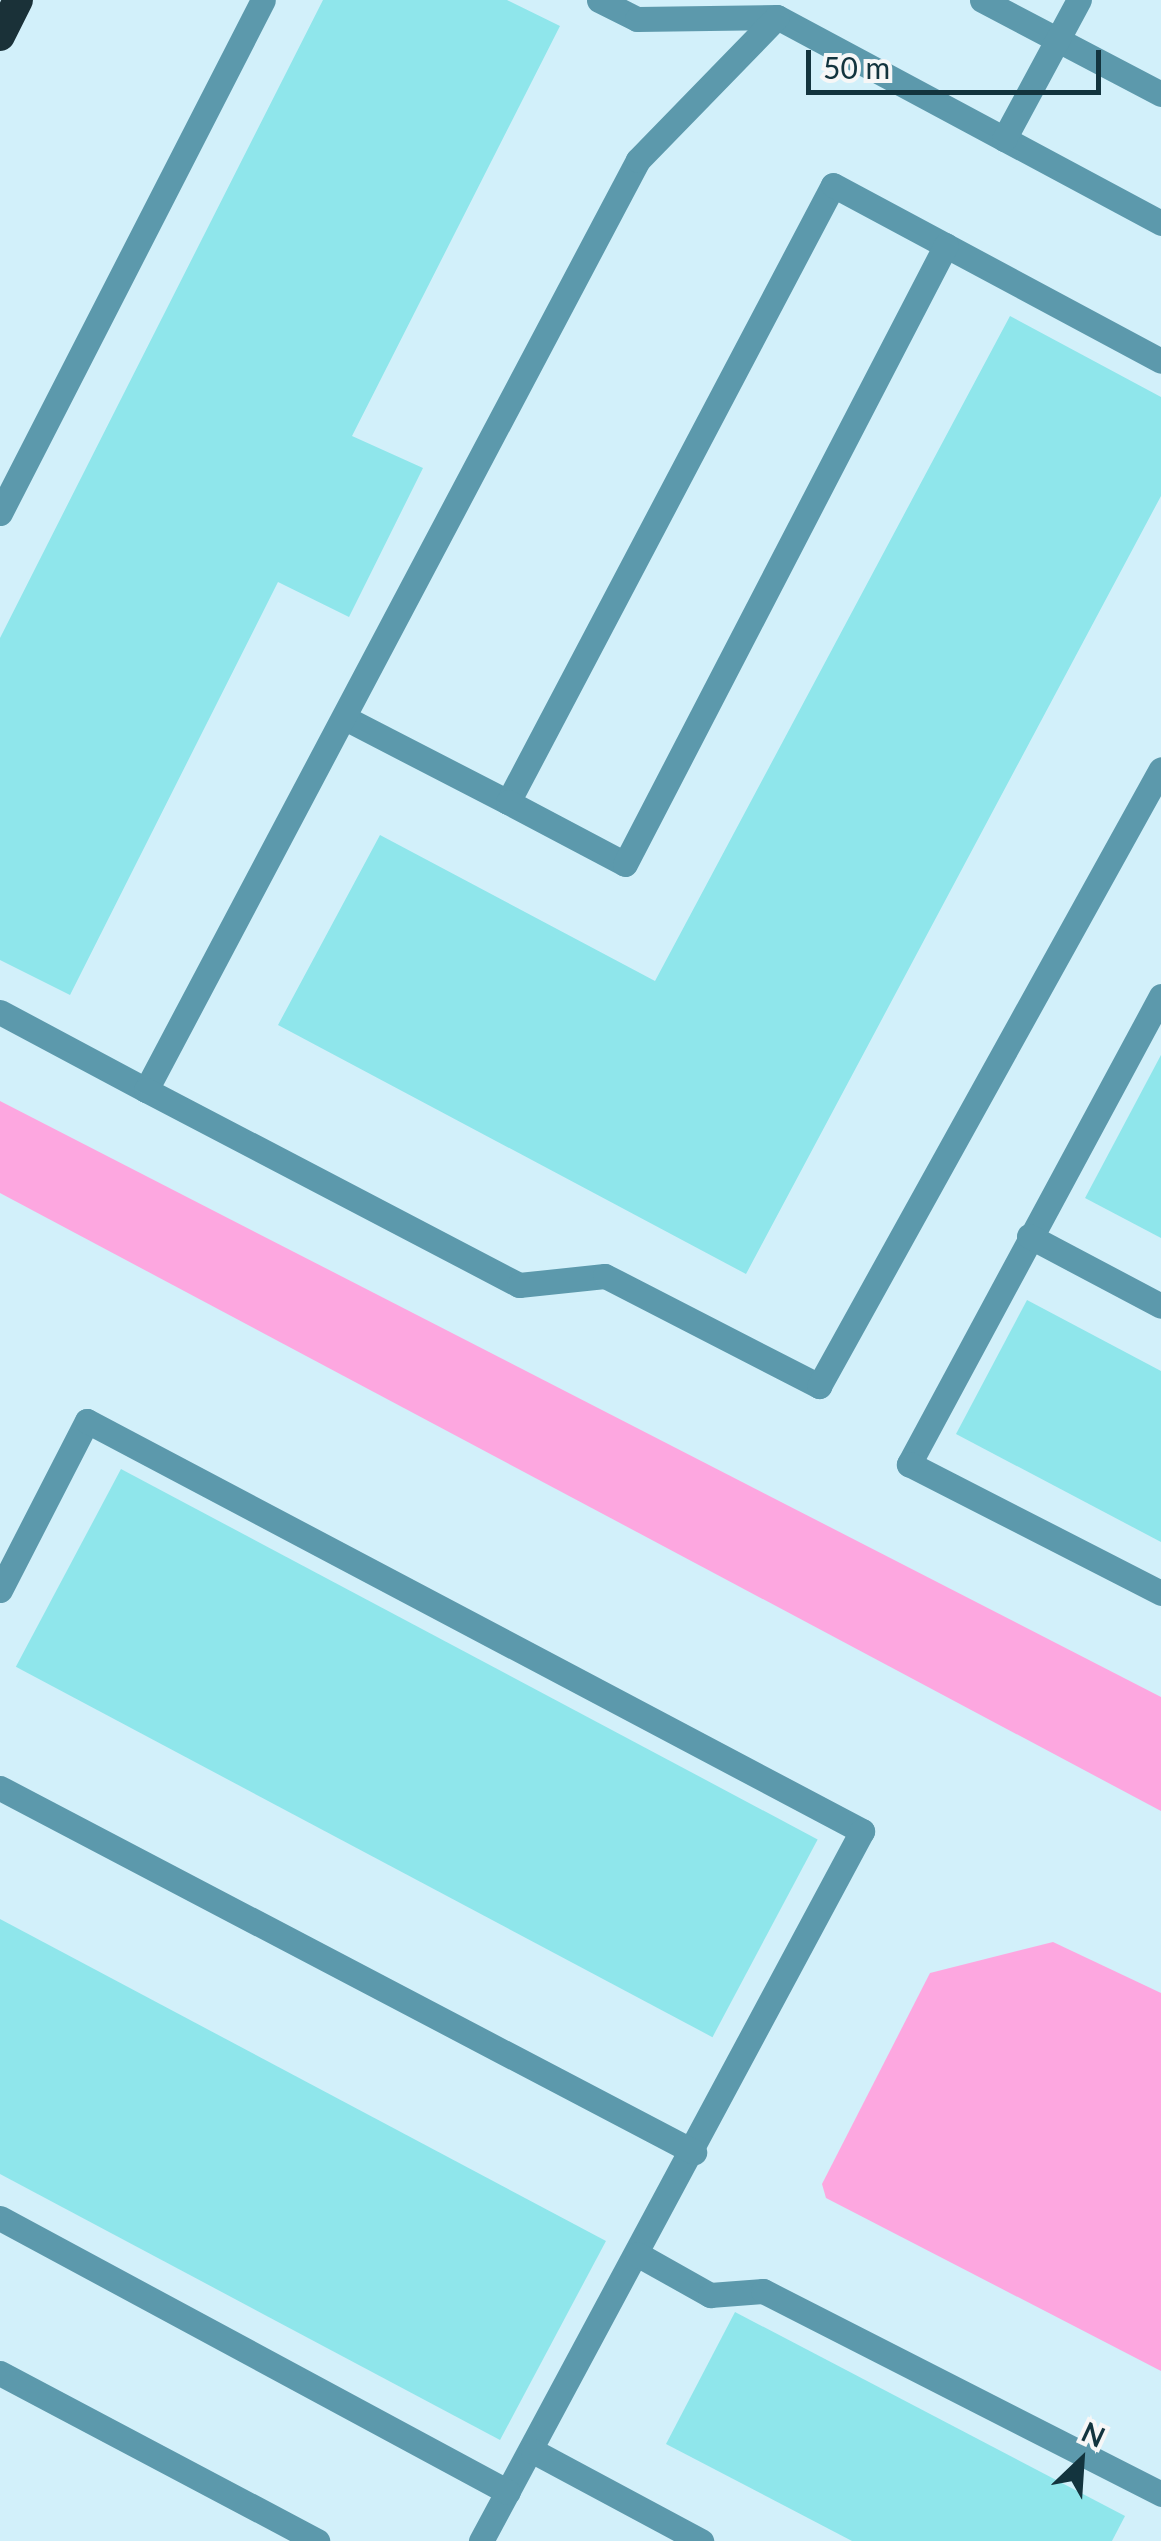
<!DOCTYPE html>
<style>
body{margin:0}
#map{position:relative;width:1161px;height:2541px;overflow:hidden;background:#d2f0fa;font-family:Lato,sans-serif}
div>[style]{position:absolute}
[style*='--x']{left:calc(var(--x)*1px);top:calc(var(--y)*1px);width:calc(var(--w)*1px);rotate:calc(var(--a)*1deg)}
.water>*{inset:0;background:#fda7e0}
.building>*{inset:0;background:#8fe6eb;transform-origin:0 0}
.minor>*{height:25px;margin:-12.5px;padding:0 12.5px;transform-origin:12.5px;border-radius:12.5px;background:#5c99ac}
.highway>*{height:30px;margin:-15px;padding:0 15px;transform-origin:15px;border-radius:15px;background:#1a3138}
span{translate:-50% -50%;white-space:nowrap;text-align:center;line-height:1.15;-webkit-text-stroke:8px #f7f7f7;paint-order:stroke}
.north{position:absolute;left:1031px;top:2411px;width:100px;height:100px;-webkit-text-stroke:8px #f7f7f7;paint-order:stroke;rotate:25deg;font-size:28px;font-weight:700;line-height:40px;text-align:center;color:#13343e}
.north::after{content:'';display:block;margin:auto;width:35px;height:45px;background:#13343e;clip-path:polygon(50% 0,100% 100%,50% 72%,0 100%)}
.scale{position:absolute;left:806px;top:50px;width:295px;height:45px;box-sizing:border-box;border:5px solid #13343e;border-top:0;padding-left:12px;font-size:30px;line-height:35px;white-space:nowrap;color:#13343e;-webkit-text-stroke:8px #f7f7f7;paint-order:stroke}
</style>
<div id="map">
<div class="water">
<div style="clip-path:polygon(0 1101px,1161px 1697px,1161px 1811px,0 1193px)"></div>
<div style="clip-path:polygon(1053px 1942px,1161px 1993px,1161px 2371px,826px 2198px,822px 2184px,930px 1973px)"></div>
</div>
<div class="building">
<div style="clip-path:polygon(323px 0,507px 0,560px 26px,352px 436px,423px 468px,349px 617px,278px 582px,70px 995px,0 960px,0 638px)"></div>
<div style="clip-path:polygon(1010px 316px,1161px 397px,1161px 496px,746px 1274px,278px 1025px,380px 835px,655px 981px)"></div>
<div style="clip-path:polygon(1161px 1055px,1161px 1238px,1085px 1198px)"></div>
<div style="clip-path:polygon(1027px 1300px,1161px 1371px,1161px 1542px,956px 1434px)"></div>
<div style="left:121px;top:1469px;width:789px;height:224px;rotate:28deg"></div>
<div style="clip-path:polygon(0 1919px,606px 2241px,500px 2440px,0 2174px)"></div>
<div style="clip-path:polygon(735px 2312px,1125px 2516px,1112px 2541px,852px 2541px,666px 2444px)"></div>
</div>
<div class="minor">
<div style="--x:599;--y:0;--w:42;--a:26.6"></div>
<div style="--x:637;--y:19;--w:140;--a:-0.8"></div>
<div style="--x:777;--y:17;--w:436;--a:28.2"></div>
<div style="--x:982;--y:0;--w:202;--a:27.7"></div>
<div style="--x:1004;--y:139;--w:158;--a:-61.7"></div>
<div style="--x:0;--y:513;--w:576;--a:-62.86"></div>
<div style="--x:345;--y:718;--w:183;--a:27.3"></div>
<div style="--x:508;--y:802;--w:697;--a:-62.22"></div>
<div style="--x:833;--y:185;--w:372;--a:28.2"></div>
<div style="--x:508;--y:802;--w:132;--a:27.9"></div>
<div style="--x:625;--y:864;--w:697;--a:-62.59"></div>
<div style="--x:1161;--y:996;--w:532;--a:118.3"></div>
<div style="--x:909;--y:1464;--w:283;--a:27.1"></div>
<div style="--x:0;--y:1012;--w:166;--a:28.1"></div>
<div style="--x:146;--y:1090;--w:1052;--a:-62.12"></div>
<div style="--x:638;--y:160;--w:199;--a:-45.8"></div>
<div style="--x:146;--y:1090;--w:421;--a:27.6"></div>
<div style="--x:519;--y:1285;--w:86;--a:-6"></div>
<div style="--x:605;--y:1276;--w:241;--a:27.2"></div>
<div style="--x:819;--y:1386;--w:705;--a:-61"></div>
<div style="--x:1029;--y:1236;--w:149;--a:27.9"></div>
<div style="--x:0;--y:1590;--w:190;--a:-62.8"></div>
<div style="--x:87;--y:1421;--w:877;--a:27.88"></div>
<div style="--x:862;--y:1831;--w:806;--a:118.22"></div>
<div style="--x:0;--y:1788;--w:784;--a:27.68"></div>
<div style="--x:0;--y:2218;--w:577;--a:28.34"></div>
<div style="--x:637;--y:2254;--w:84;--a:29.3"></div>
<div style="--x:710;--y:2295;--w:53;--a:-4.3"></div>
<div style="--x:763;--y:2291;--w:447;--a:27"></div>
<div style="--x:0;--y:2373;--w:359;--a:27.9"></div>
<div style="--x:533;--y:2451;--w:191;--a:28.2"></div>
</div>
<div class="highway">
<div style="--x:0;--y:36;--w:40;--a:-63.4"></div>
</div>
<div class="north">N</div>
<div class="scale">50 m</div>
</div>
